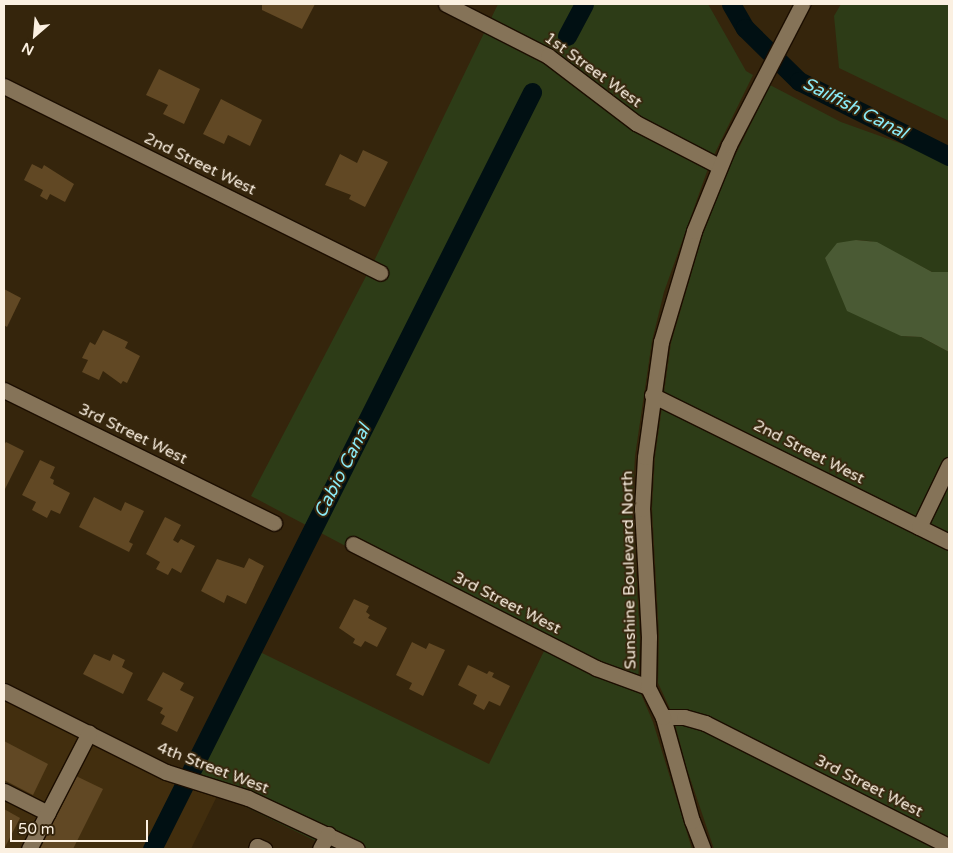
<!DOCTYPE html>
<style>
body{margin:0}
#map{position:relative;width:953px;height:853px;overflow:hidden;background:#35250c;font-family:"Varela Round",sans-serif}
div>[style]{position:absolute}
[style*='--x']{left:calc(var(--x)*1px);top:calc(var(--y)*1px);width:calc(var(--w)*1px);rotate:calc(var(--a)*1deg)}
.built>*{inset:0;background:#422e0e}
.green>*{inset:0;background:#2d3c17}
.forest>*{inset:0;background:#4a5a34}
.canal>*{height:19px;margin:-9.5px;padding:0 9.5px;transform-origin:9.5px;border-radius:9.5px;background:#011013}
.building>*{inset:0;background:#614824}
.roads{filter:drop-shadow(1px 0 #1c0e00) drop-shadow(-1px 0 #1c0e00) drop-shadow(0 1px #1c0e00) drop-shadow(0 -1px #1c0e00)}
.minor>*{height:15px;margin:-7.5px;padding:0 7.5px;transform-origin:7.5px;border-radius:7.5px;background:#857358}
span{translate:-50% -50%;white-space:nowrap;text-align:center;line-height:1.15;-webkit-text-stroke:4px #35250c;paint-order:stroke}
.street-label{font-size:16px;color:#fbf0e1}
.water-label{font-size:18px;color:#8bebf7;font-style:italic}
.frame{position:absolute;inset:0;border:5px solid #fbf0e1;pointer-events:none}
.north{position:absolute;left:10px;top:10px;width:50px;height:50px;-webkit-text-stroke:4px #35250c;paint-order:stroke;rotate:207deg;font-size:14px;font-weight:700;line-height:20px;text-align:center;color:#fbf0e1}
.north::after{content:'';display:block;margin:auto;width:18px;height:22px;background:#fbf0e1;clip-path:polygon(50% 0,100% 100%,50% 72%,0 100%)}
.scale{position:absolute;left:10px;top:820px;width:138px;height:22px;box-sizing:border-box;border:2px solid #fbf0e1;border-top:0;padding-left:6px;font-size:15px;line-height:18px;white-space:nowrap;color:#fbf0e1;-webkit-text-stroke:4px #35250c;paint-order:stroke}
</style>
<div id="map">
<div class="built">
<div style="clip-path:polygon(4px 683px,218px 794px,191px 849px,4px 849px)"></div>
</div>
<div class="green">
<div style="clip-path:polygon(498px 4px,708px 4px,746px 71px,753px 75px,710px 163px,664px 292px,652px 341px,635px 456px,632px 510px,640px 638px,638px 687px,653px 722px,692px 849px,332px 849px,190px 780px,260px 652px,489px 764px,544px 651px,251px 496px,374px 261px)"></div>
<div style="clip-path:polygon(841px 4px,949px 4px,949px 121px,839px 68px,834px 16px)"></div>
<div style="clip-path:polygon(770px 85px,841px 122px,933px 155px,949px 165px,949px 272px,932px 272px,877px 243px,869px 241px,856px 240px,825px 258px,833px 275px,901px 336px,921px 337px,949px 352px,949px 849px,714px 849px,687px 769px,672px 713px,658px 683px,659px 636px,652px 508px,655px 457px,671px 343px,703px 234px,728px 170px)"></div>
</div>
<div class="forest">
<div style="clip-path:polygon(856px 240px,877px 242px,932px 272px,949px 272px,949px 352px,921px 337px,901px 336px,847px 311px,825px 258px,837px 243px)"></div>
</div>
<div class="canal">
<div style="--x:731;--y:4;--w:28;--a:60"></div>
<div style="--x:745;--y:28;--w:76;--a:44.5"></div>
<div style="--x:799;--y:81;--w:168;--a:26.6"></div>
<div style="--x:567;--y:36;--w:36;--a:-62"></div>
<div style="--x:152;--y:849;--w:847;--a:-63.34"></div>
</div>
<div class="building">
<div style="clip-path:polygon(262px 4px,315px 4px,302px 29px,262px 10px)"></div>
<div style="clip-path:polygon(159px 69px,200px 89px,184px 124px,163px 114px,168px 105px,146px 95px)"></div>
<div style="clip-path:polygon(221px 99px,262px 120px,250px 146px,228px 135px,224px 144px,203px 134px)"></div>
<div style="clip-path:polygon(363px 150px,388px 162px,365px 207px,349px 199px,351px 195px,325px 185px,340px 154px,357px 163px)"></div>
<div style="clip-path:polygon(32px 164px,42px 169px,44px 165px,74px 184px,65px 202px,50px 194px,47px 200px,40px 196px,43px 190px,24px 180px)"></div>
<div style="clip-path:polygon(4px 289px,21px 298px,7px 327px,4px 325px)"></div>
<div style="clip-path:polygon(103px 330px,128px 342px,125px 348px,140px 356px,127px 383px,123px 381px,121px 384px,103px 371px,99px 380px,82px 372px,88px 360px,82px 358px,90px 342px,95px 345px)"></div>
<div style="clip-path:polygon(6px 442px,24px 451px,4px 491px,4px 445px)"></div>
<div style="clip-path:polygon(40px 460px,55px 467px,50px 478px,54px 480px,53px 484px,70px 493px,60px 514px,51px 510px,47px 518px,32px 510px,36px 502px,22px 495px)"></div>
<div style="clip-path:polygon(94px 497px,121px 511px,125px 502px,144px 511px,129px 542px,133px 544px,129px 552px,79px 527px)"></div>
<div style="clip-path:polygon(165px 517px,181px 525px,173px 540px,178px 543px,181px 539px,195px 546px,181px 573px,172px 568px,168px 575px,156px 569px,160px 562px,146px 554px)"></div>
<div style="clip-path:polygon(249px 558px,264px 566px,246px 604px,227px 595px,224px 603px,201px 591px,217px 559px,244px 568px)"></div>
<div style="clip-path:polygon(354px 599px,369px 606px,366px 612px,370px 615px,368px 618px,387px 628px,377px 647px,365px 641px,361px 647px,353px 643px,355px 639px,339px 628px)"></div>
<div style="clip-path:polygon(412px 642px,426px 649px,429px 643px,445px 650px,423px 696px,409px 689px,412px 683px,396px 675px)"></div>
<div style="clip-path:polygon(94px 654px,110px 661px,113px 654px,125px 660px,122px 667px,133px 673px,123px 694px,83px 674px)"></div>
<div style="clip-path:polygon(468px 665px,487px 674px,489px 671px,494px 673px,492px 677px,510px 686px,500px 706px,489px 701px,484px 710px,473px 704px,477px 695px,458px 685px)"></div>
<div style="clip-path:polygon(163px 672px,184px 683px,180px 690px,194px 697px,177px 732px,161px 724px,165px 716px,160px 713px,163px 708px,147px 700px)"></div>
<div style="clip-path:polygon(4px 741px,48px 764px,33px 795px,4px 780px)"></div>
<div style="clip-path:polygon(76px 776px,103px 789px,73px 849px,40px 849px)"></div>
<div style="clip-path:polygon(4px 809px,20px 818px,4px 849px)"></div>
</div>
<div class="roads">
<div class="minor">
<div style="--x:446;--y:4;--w:114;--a:27"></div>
<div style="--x:548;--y:56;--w:111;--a:37.3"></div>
<div style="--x:636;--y:123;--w:93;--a:27.4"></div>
<div style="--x:4;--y:86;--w:420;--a:26.4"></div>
<div style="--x:4;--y:390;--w:301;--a:26.2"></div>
<div style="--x:652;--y:395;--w:331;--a:26.3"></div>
<div style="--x:919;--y:527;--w:69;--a:-64.2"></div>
<div style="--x:353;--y:544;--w:273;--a:27"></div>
<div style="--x:596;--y:668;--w:55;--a:20.1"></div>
<div style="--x:4;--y:691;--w:181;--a:26.6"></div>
<div style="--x:166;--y:772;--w:86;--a:17.6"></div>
<div style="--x:248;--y:798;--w:120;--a:25.1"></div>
<div style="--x:663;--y:717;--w:21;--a:0"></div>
<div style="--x:684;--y:717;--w:22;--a:16"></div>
<div style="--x:705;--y:723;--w:273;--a:26.8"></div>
<div style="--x:4;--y:791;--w:49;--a:26.6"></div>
<div style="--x:29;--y:849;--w:131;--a:-62.7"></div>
<div style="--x:256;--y:849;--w:3;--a:-72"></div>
<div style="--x:257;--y:846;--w:8;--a:23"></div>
<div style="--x:320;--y:849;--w:17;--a:-62"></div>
<div style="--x:703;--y:849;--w:30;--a:-111"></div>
<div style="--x:692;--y:821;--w:108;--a:-105.6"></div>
<div style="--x:663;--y:717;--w:34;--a:-117"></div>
<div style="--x:648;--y:687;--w:50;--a:-88.9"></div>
<div style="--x:649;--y:637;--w:128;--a:-93.1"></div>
<div style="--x:642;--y:509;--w:52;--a:-86.7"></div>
<div style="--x:645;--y:457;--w:116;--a:-82.1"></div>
<div style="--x:661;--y:342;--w:116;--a:-73.4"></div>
<div style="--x:694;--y:231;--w:93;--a:-67.9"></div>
<div style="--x:729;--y:145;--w:159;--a:-62.6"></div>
</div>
</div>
<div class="street-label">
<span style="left:593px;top:70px;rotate:36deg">1st Street West</span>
<span style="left:200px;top:164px;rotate:26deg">2nd Street West</span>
<span style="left:133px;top:434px;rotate:26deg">3rd Street West</span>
<span style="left:809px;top:452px;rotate:27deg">2nd Street West</span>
<span style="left:629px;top:570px;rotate:-91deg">Sunshine Boulevard North</span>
<span style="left:507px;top:603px;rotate:27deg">3rd Street West</span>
<span style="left:213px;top:768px;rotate:21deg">4th Street West</span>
<span style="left:869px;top:786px;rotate:27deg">3rd Street West</span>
</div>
<div class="water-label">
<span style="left:855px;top:108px;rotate:27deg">Sailfish Canal</span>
<span style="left:342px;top:471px;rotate:-63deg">Cabio Canal</span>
</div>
<div class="frame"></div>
<div class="north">N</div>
<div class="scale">50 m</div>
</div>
